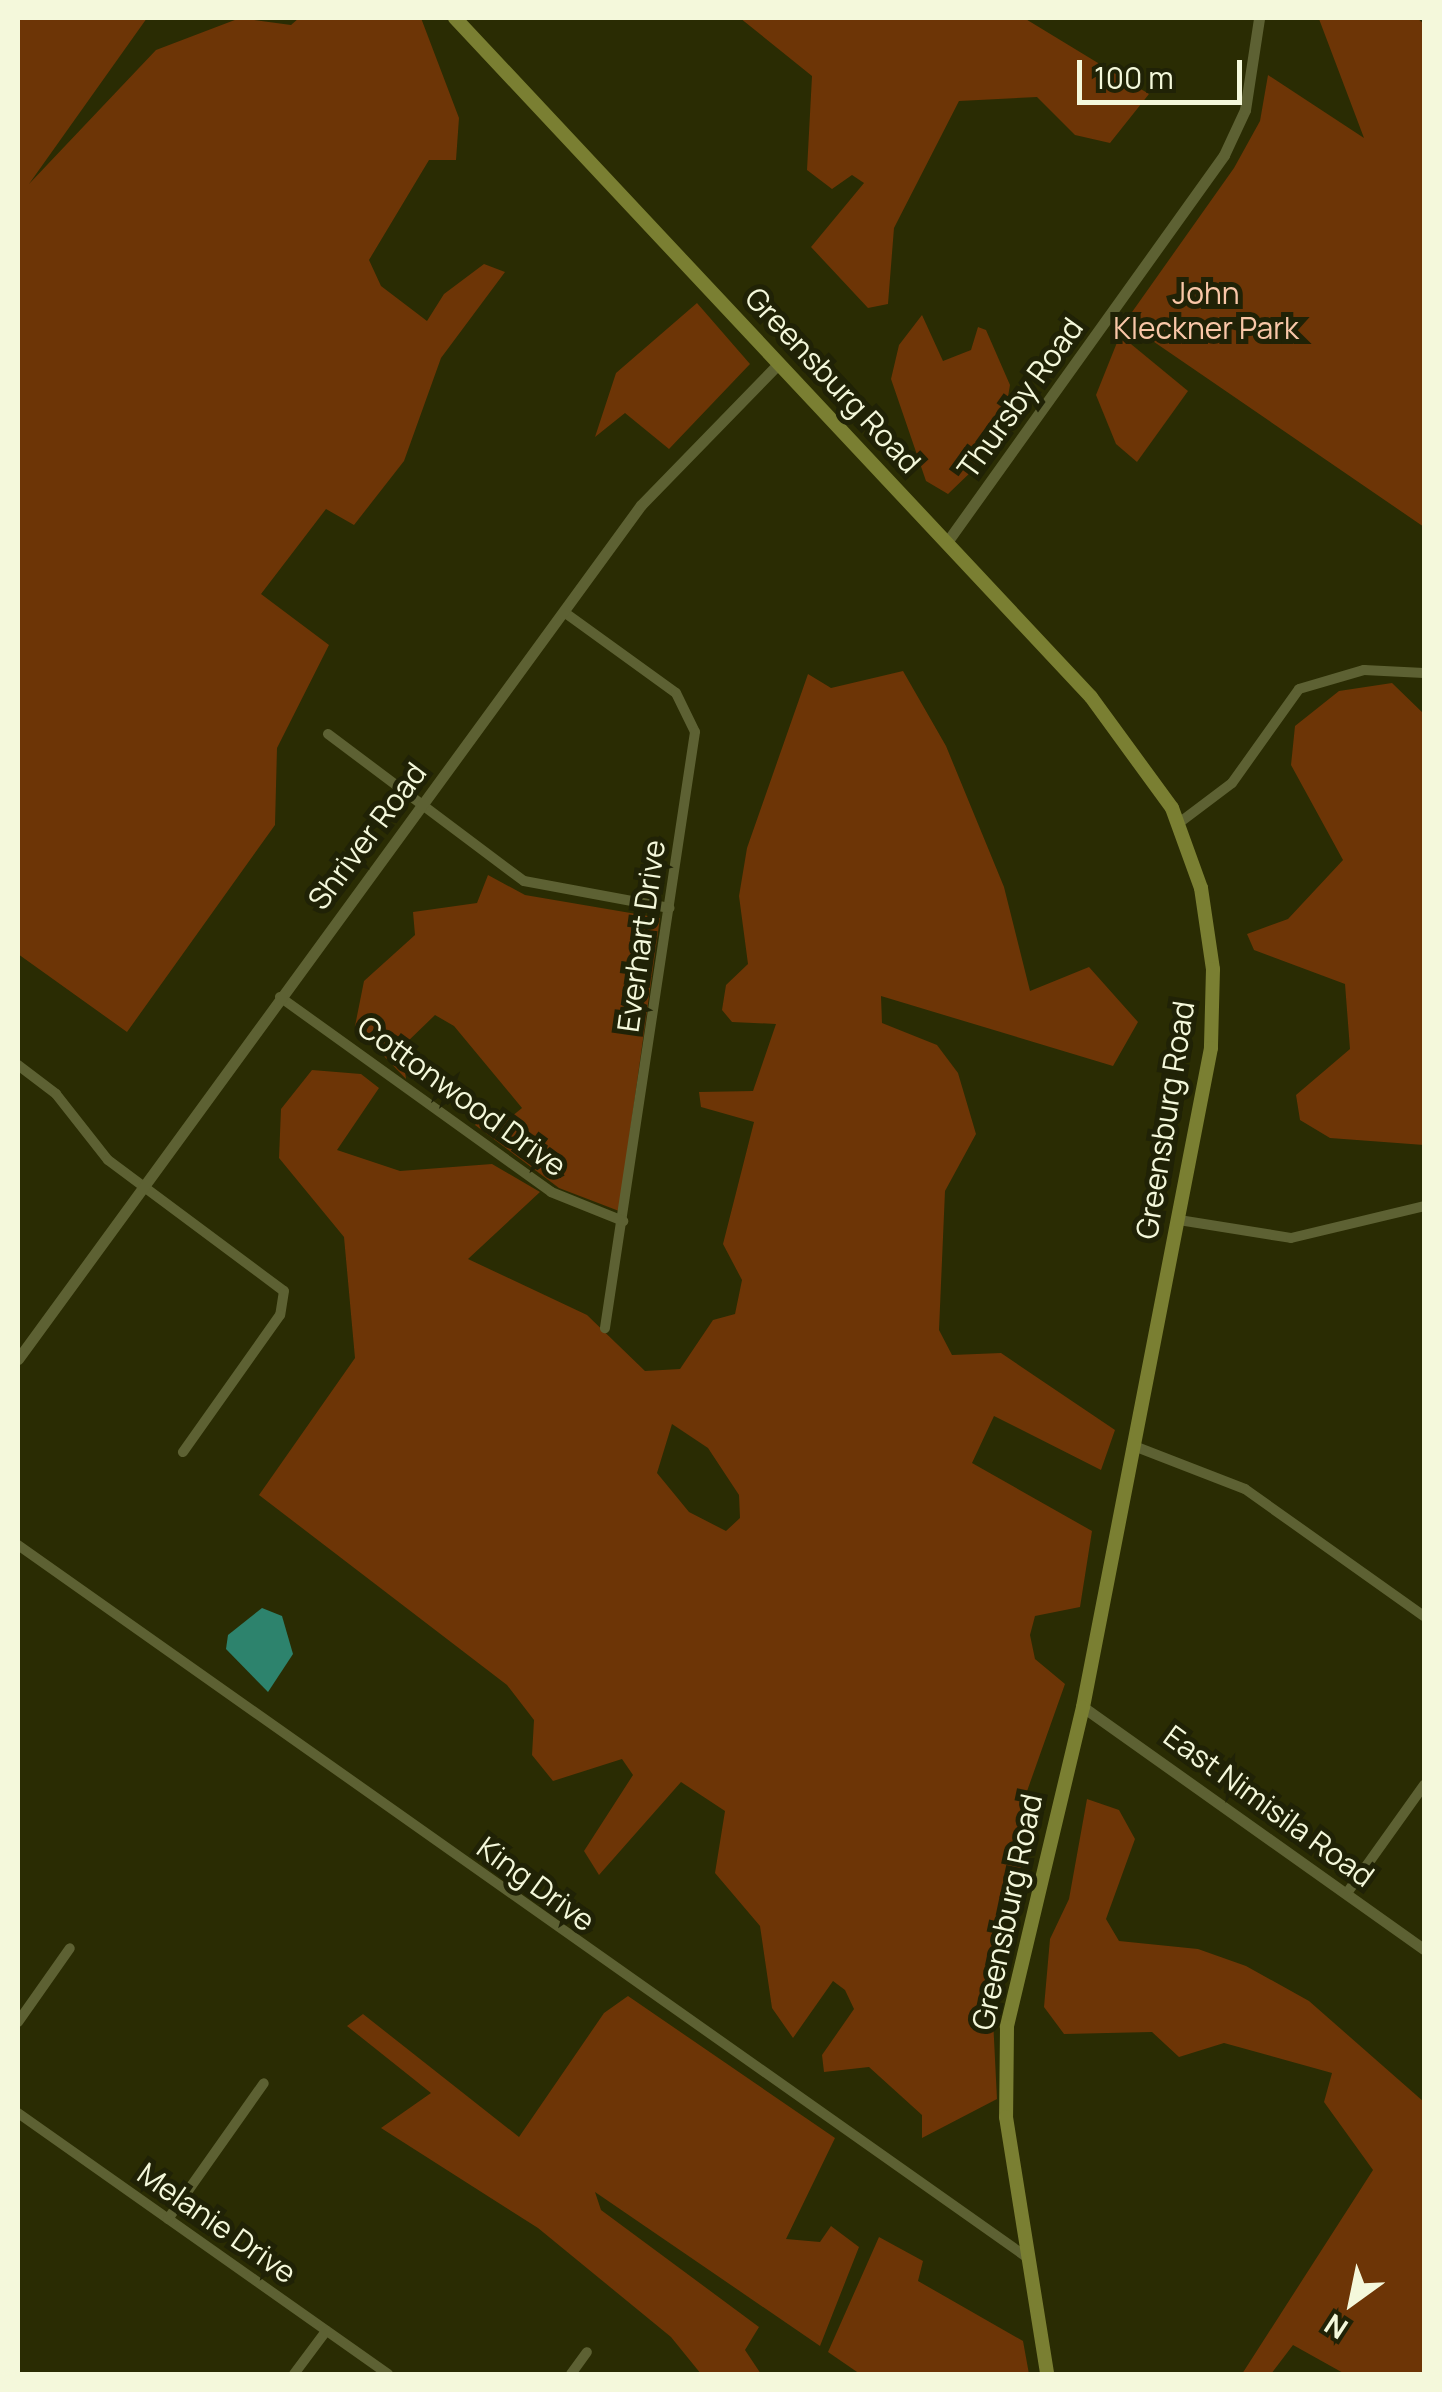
<!DOCTYPE html>
<style>
body{margin:0}
#map{position:relative;width:1442px;height:2392px;overflow:hidden;background:#2a2c03;font-family:Manrope,sans-serif}
div>[style]{position:absolute}
[style*='--x']{left:calc(var(--x)*1px);top:calc(var(--y)*1px);width:calc(var(--w)*1px);rotate:calc(var(--a)*1deg)}
.green>*{inset:0;background:#6d3506}
.water>*{inset:0;background:#2d836d}
.minor>*{height:10px;margin:-5px;padding:0 5px;transform-origin:5px;border-radius:5px;background:#5d6133}
.tertiary>*{height:11px;margin:-5.5px;padding:0 5.5px;transform-origin:5.5px;border-radius:5.5px;background:#5d6133}
.secondary>*{height:14px;margin:-7px;padding:0 7px;transform-origin:7px;border-radius:7px;background:#7a7f32}
span{translate:-50% -50%;white-space:nowrap;text-align:center;line-height:1.15;-webkit-text-stroke:10px #202206;paint-order:stroke}
.park-label{font-size:30px;color:#f9c7a8}
.street-label{font-size:30px;color:#f4f8db}
.frame{position:absolute;inset:0;border:20px solid #f4f8db;pointer-events:none}
.north{position:absolute;left:1302px;top:2252px;width:100px;height:100px;-webkit-text-stroke:8px #202206;paint-order:stroke;rotate:213deg;font-size:28px;font-weight:700;line-height:40px;text-align:center;color:#f4f8db}
.north::after{content:'';display:block;margin:auto;width:35px;height:45px;background:#f4f8db;clip-path:polygon(50% 0,100% 100%,50% 72%,0 100%)}
.scale{position:absolute;left:1077px;top:60px;width:165px;height:45px;box-sizing:border-box;border:5px solid #f4f8db;border-top:0;padding-left:12px;font-size:30px;line-height:35px;white-space:nowrap;color:#f4f8db;-webkit-text-stroke:8px #202206;paint-order:stroke}
</style>
<div id="map">
<div class="green">
<div style="clip-path:polygon(18px 18px,147px 18px,29px 184px,156px 50px,240px 18px,291px 25px,299px 18px,421px 18px,459px 118px,456px 160px,429px 160px,369px 260px,381px 286px,427px 321px,444px 294px,484px 264px,505px 272px,441px 358px,404px 461px,354px 525px,326px 509px,261px 594px,329px 645px,277px 748px,275px 825px,127px 1032px,18px 954px)"></div>
<div style="clip-path:polygon(740px 18px,1024px 18px,1149px 94px,1110px 143px,1075px 135px,1037px 97px,959px 101px,894px 228px,888px 304px,868px 308px,811px 247px,864px 183px,852px 175px,832px 189px,807px 170px,812px 76px)"></div>
<div style="clip-path:polygon(1417px 18px,1424px 24px,1424px 527px,1125px 322px,1234px 168px,1260px 121px,1268px 75px,1364px 138px,1319px 19px)"></div>
<div style="clip-path:polygon(697px 303px,750px 364px,669px 449px,625px 413px,595px 437px,616px 373px)"></div>
<div style="clip-path:polygon(922px 315px,943px 361px,971px 350px,978px 327px,986px 330px,1010px 385px,1000px 444px,948px 494px,926px 481px,891px 379px,899px 345px)"></div>
<div style="clip-path:polygon(1120px 335px,1188px 391px,1137px 462px,1116px 444px,1096px 395px)"></div>
<div style="clip-path:polygon(evenodd,903px 671px,946px 746px,1004px 887px,1030px 991px,1089px 967px,1138px 1022px,1113px 1066px,881px 996px,882px 1023px,937px 1045px,958px 1073px,976px 1134px,945px 1191px,939px 1330px,952px 1355px,1001px 1353px,1115px 1430px,1101px 1470px,994px 1416px,972px 1463px,1092px 1531px,1080px 1607px,1035px 1616px,1030px 1635px,1035px 1659px,1065px 1684px,1020px 1811px,1021px 1872px,991px 1979px,997px 2099px,922px 2138px,922px 2115px,869px 2067px,824px 2072px,822px 2055px,854px 2009px,845px 1990px,833px 1981px,793px 2038px,772px 2008px,760px 1926px,715px 1873px,725px 1811px,681px 1782px,599px 1875px,584px 1851px,633px 1775px,622px 1759px,553px 1781px,532px 1755px,534px 1720px,507px 1685px,259px 1495px,355px 1358px,344px 1237px,279px 1158px,281px 1109px,312px 1070px,361px 1074px,379px 1088px,337px 1150px,400px 1171px,492px 1164px,540px 1192px,468px 1259px,587px 1315px,645px 1371px,680px 1369px,713px 1320px,735px 1314px,742px 1280px,723px 1244px,754px 1122px,701px 1107px,699px 1092px,753px 1091px,776px 1024px,732px 1022px,722px 1010px,726px 985px,748px 964px,739px 896px,747px 848px,808px 674px,831px 688px,903px 671px,672px 1424px,708px 1448px,739px 1495px,740px 1518px,726px 1531px,689px 1512px,657px 1473px,672px 1424px)"></div>
<div style="clip-path:polygon(1392px 683px,1424px 714px,1424px 1145px,1330px 1138px,1300px 1120px,1296px 1095px,1350px 1049px,1345px 984px,1254px 950px,1247px 934px,1288px 919px,1343px 860px,1291px 765px,1295px 726px,1339px 691px)"></div>
<div style="clip-path:polygon(488px 875px,525px 895px,660px 918px,619px 1211px,559px 1188px,475px 1125px,489px 1108px,511px 1117px,522px 1108px,454px 1026px,435px 1015px,402px 1047px,406px 1079px,355px 1026px,364px 981px,415px 935px,413px 912px,477px 903px)"></div>
<div style="clip-path:polygon(1087px 1799px,1119px 1810px,1135px 1839px,1106px 1919px,1119px 1941px,1198px 1949px,1246px 1966px,1309px 2001px,1424px 2102px,1424px 2374px,1345px 2374px,1293px 2345px,1271px 2374px,1242px 2374px,1373px 2170px,1324px 2102px,1332px 2073px,1224px 2043px,1179px 2057px,1152px 2032px,1064px 2034px,1044px 2007px,1050px 1939px,1069px 1899px)"></div>
<div style="clip-path:polygon(628px 1996px,835px 2138px,786px 2239px,820px 2242px,831px 2226px,859px 2247px,820px 2346px,595px 2192px,601px 2210px,759px 2327px,745px 2350px,761px 2374px,701px 2374px,671px 2337px,538px 2228px,381px 2128px,431px 2093px,347px 2026px,363px 2014px,519px 2137px,604px 2013px)"></div>
<div style="clip-path:polygon(879px 2237px,923px 2261px,918px 2281px,1023px 2341px,1029px 2374px,860px 2374px,828px 2352px)"></div>
</div>
<div class="water">
<div style="clip-path:polygon(262px 1608px,282px 1616px,293px 1654px,268px 1692px,226px 1649px,228px 1635px)"></div>
</div>
<div class="minor">
<div style="--x:564;--y:612;--w:138;--a:35.9"></div>
<div style="--x:676;--y:693;--w:43;--a:64"></div>
<div style="--x:695;--y:732;--w:603;--a:98.59"></div>
<div style="--x:328;--y:734;--w:245;--a:36.9"></div>
<div style="--x:524;--y:881;--w:148;--a:10.5"></div>
<div style="--x:1179;--y:823;--w:66;--a:-37"></div>
<div style="--x:1232;--y:783;--w:115;--a:-54.5"></div>
<div style="--x:1299;--y:689;--w:68;--a:-16.3"></div>
<div style="--x:1364;--y:670;--w:60;--a:2.9"></div>
<div style="--x:280;--y:997;--w:334;--a:35.7"></div>
<div style="--x:551;--y:1192;--w:78;--a:21.9"></div>
<div style="--x:18;--y:1065;--w:48;--a:37.3"></div>
<div style="--x:56;--y:1094;--w:84;--a:51.8"></div>
<div style="--x:108;--y:1160;--w:219;--a:36.7"></div>
<div style="--x:284;--y:1291;--w:24;--a:99"></div>
<div style="--x:280;--y:1315;--w:168;--a:125.3"></div>
<div style="--x:1179;--y:1220;--w:113;--a:9.1"></div>
<div style="--x:1291;--y:1238;--w:137;--a:-13.5"></div>
<div style="--x:1134;--y:1446;--w:119;--a:21.2"></div>
<div style="--x:1245;--y:1489;--w:219;--a:35.4"></div>
<div style="--x:18;--y:1545;--w:1236;--a:35.22"></div>
<div style="--x:1347;--y:1893;--w:133;--a:-54.5"></div>
<div style="--x:18;--y:2022;--w:90;--a:-54.9"></div>
<div style="--x:18;--y:2113;--w:453;--a:35.2"></div>
<div style="--x:168;--y:2219;--w:166;--a:-54.8"></div>
<div style="--x:294;--y:2374;--w:54;--a:-53.3"></div>
<div style="--x:571;--y:2374;--w:27;--a:-54"></div>
</div>
<div class="tertiary">
<div style="--x:947;--y:542;--w:476;--a:-54.4"></div>
<div style="--x:1224;--y:155;--w:50;--a:-65"></div>
<div style="--x:1245;--y:110;--w:93;--a:-81.3"></div>
<div style="--x:18;--y:1359;--w:1057;--a:-53.89"></div>
<div style="--x:641;--y:505;--w:198;--a:-45.8"></div>
<div style="--x:1083;--y:1707;--w:418;--a:35.4"></div>
</div>
<div class="secondary">
<div style="--x:455;--y:18;--w:930;--a:46.87"></div>
<div style="--x:1091;--y:697;--w:137;--a:53.9"></div>
<div style="--x:1172;--y:808;--w:85;--a:70.1"></div>
<div style="--x:1201;--y:888;--w:82;--a:81.6"></div>
<div style="--x:1213;--y:969;--w:79;--a:91.5"></div>
<div style="--x:1211;--y:1048;--w:671;--a:100.99"></div>
<div style="--x:1083;--y:1707;--w:329;--a:103.4"></div>
<div style="--x:1007;--y:2027;--w:90;--a:90.6"></div>
<div style="--x:1006;--y:2117;--w:260;--a:80.9"></div>
</div>
<div class="park-label">
<span style="left:1206px;top:310px">John<br>Kleckner Park</span>
</div>
<div class="street-label">
<span style="left:833px;top:380px;rotate:47deg">Greensburg Road</span>
<span style="left:1020px;top:398px;rotate:-54deg">Thursby Road</span>
<span style="left:367px;top:836px;rotate:-53deg">Shriver Road</span>
<span style="left:641px;top:936px;rotate:-82deg">Everhart Drive</span>
<span style="left:462px;top:1096px;rotate:36deg">Cottonwood Drive</span>
<span style="left:1165px;top:1120px;rotate:-81deg">Greensburg Road</span>
<span style="left:1269px;top:1806px;rotate:36deg">East Nimisila Road</span>
<span style="left:536px;top:1884px;rotate:36deg">King Drive</span>
<span style="left:1007px;top:1912px;rotate:-78deg">Greensburg Road</span>
<span style="left:217px;top:2223px;rotate:35deg">Melanie Drive</span>
</div>
<div class="frame"></div>
<div class="north">N</div>
<div class="scale">100 m</div>
</div>
